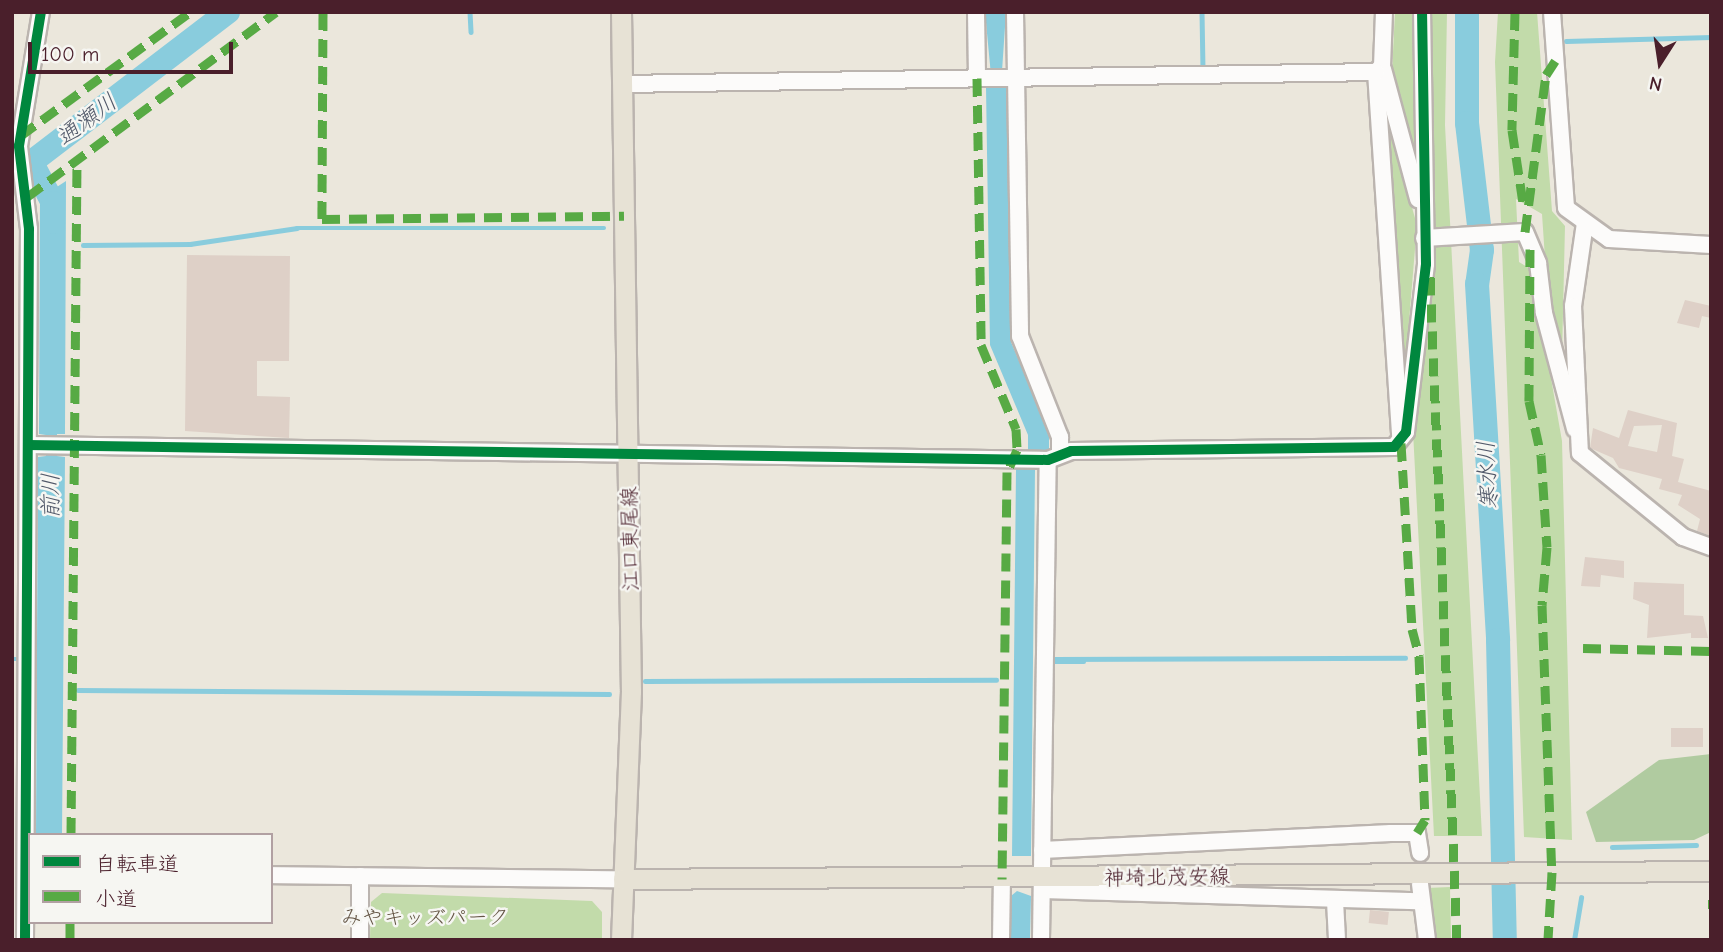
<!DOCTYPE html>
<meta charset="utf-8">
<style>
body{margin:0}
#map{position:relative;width:1723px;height:952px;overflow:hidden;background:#ebe7dc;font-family:"Comic Neue","Klee One",sans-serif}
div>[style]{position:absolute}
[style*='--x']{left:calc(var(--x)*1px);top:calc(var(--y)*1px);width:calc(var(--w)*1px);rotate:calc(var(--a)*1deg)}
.green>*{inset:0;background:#c2dbaa}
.forest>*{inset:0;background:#b0cba0}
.water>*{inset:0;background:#89ccdd}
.stream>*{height:4.5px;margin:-2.25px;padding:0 2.25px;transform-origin:2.25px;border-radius:2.25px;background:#89ccdd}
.river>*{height:24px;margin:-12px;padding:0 12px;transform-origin:12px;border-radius:12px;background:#89ccdd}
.building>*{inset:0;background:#ded0c7;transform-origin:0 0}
.roads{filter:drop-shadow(2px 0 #bbb4af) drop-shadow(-2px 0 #bbb4af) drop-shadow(0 2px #bbb4af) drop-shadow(0 -2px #bbb4af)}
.minor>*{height:16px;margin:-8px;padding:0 8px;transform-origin:8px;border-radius:8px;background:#fcfbfa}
.major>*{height:19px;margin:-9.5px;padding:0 9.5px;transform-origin:9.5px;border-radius:9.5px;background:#e7e2d5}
.quiet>*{height:9px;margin-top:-4.5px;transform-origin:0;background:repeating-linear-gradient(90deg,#57aa44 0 18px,transparent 0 27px)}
.cycleway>*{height:10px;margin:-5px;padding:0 5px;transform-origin:5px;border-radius:5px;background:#00873e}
span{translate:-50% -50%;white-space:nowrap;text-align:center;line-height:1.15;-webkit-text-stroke:5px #f6f6f2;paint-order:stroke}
.street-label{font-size:21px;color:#4a1f2b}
.park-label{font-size:21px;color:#645545}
.water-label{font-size:23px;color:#515869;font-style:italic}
.frame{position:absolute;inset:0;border:14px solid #4a1f2b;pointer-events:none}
.legend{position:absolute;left:28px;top:833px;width:245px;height:91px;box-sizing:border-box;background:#f6f6f2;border:2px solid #b1a0a2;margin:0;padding:9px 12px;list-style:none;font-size:21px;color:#4a1f2b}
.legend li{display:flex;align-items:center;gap:14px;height:35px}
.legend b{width:35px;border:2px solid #b1a0a2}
.north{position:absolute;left:1625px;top:28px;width:70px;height:70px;-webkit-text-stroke:5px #f6f6f2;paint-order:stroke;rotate:192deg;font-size:19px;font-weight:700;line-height:28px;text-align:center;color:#4a1f2b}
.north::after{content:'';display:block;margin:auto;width:24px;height:32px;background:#4a1f2b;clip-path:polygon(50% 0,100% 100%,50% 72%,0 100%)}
.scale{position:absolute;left:28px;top:42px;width:205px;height:32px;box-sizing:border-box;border:4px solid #4a1f2b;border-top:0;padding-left:9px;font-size:21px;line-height:24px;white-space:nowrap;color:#4a1f2b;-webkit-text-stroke:5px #f6f6f2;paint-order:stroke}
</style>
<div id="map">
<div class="green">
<div style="clip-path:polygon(1395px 12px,1416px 12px,1418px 184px,1392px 73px)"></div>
<div style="clip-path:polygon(1429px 12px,1447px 12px,1445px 125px,1482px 836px,1434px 836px,1412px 412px,1434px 259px)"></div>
<div style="clip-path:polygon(1498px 12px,1537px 12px,1552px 211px,1565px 226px,1562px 356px,1548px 303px,1542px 214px,1516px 199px,1519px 262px,1532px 270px,1562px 441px,1572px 840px,1524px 837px,1495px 62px)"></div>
<div style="clip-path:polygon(1386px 117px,1417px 225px,1403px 393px)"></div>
<div style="clip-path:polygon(1450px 887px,1451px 940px,1432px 940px,1427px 888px)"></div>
<div style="clip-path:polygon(382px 893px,592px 901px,602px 912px,602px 940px,370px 940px,371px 902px)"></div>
</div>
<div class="forest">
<div style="clip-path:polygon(1711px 754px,1711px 832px,1694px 840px,1596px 842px,1586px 812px,1659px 760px)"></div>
</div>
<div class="water">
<div style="clip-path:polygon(985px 12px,1006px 12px,1001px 86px,1007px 87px,1011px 342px,1049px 432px,1049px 449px,1030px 466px,1035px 469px,1031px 856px,1012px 856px,1016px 469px,1034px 450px,1028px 450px,1028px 435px,990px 345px,986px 87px,992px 86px)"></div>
<div style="clip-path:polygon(66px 181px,65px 434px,57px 434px,57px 456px,65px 457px,62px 835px,36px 835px,38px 457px,46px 456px,46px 435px,39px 434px,40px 198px)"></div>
<div style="clip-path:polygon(1017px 891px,1031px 896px,1030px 940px,1011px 940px,1011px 896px)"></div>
</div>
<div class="stream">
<div style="--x:470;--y:12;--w:20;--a:87"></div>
<div style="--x:1202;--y:12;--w:55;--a:89"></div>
<div style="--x:1566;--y:41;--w:145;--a:-1.6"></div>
<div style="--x:83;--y:245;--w:107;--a:-0.5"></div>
<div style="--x:190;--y:244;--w:108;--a:-8.5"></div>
<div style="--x:297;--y:228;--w:307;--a:0"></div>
<div style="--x:12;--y:659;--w:7;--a:0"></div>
<div style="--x:1055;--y:659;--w:350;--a:-0.2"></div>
<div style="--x:1054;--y:662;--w:30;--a:0"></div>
<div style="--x:645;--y:681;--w:351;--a:-0.2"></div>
<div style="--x:78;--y:690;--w:531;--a:0.43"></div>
<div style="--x:1612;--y:847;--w:84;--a:-1.4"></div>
<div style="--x:1574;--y:940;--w:43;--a:-80.5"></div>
</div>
<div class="river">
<div style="--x:1467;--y:12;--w:111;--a:90"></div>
<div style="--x:1467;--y:123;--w:128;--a:83.3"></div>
<div style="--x:1482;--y:250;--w:34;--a:98"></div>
<div style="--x:1477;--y:284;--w:357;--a:86.6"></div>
<div style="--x:1498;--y:640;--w:300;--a:88.7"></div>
<div style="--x:32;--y:163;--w:45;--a:62.3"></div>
<div style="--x:53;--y:203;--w:19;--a:90"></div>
<div style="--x:12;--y:177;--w:272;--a:-37.4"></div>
</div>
<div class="building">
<div style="clip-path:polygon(187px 255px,290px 256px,289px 361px,257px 361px,257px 396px,290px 397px,289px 438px,185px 431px)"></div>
<div style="clip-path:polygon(1685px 300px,1711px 306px,1711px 318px,1702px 316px,1699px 328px,1677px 323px)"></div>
<div style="clip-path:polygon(evenodd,1628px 410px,1677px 423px,1672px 456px,1684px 459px,1678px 482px,1711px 491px,1711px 536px,1697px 531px,1700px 519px,1678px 505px,1682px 495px,1659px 489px,1662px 479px,1619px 468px,1613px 458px,1590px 448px,1593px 428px,1619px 438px,1628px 410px,1662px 425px,1657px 452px,1628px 446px,1634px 426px,1662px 425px)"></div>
<div style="clip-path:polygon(1585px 557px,1624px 561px,1624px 578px,1601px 575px,1600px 587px,1581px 586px)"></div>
<div style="clip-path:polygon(1634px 582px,1684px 584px,1684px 615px,1703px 616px,1708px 638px,1691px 638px,1691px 633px,1647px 638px,1649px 605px,1633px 599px)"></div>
<div style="left:1703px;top:728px;width:19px;height:32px;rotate:90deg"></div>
<div style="left:1370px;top:910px;width:19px;height:13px;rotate:6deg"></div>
</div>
<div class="roads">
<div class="minor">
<div style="--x:976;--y:12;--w:66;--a:89.1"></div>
<div style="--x:1015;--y:12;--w:324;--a:89.1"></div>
<div style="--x:1020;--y:336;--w:109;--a:68.4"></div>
<div style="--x:1060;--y:437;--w:16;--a:90"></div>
<div style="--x:1384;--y:12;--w:54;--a:92.1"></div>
<div style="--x:1382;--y:66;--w:8;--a:135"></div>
<div style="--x:1376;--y:72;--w:366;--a:86.2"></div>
<div style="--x:1552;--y:12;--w:196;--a:85.9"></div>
<div style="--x:1566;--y:208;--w:53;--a:35.8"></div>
<div style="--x:1609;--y:239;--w:102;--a:3.4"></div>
<div style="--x:1383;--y:69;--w:135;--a:74.9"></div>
<div style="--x:622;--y:84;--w:754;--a:-0.91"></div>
<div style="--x:1585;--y:223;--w:84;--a:98.2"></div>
<div style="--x:1573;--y:306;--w:147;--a:87.3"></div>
<div style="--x:1580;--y:453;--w:133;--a:39.2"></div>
<div style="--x:1683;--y:537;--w:30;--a:20"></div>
<div style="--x:1424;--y:238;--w:101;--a:-3.4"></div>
<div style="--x:1525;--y:232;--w:34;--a:67"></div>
<div style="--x:1538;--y:263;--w:50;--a:83.2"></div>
<div style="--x:1544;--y:313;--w:120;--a:75"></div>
<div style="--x:28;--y:445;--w:1020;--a:0.84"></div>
<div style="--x:1048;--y:460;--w:25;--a:-21"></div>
<div style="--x:1071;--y:451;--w:323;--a:-0.7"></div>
<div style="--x:1394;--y:447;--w:19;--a:-51"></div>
<div style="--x:1406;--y:432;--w:169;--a:-83.2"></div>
<div style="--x:1426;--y:264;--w:252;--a:-90.9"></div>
<div style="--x:1042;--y:850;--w:349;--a:-2.8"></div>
<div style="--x:1391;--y:833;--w:26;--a:0"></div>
<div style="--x:1417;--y:833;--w:20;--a:81"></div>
<div style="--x:271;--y:875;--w:352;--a:0.7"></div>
<div style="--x:360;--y:876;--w:64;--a:90"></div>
<div style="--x:1420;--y:884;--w:56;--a:82.9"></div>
<div style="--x:1042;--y:890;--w:376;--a:1.7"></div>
<div style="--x:1335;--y:901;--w:39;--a:87"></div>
<div style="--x:25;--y:940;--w:711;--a:-89.68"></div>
<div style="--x:29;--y:229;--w:84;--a:-96.9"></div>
<div style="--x:19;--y:146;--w:136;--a:-80.7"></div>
<div style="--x:1001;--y:940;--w:61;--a:-89.1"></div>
<div style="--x:1041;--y:940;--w:480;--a:-89.2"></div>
</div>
<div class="major">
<div style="--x:621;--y:12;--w:679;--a:89.16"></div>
<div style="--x:631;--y:691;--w:249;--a:92.3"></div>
<div style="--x:623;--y:879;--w:1088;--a:-0.42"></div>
</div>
</div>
<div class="quiet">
<div style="--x:323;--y:12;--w:207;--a:90.3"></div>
<div style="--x:322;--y:219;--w:302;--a:-0.6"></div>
<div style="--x:1515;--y:12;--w:118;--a:91.5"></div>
<div style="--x:1512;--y:130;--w:80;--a:81.4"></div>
<div style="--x:977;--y:78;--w:267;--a:89.1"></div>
<div style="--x:981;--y:345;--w:91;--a:67.4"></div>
<div style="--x:1016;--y:429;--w:21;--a:87"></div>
<div style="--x:1017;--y:450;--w:24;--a:114"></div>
<div style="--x:1007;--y:472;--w:407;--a:90.7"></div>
<div style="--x:20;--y:136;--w:210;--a:-36.1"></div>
<div style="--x:27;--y:197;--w:310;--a:-36.6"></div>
<div style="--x:1525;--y:232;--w:158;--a:-82.4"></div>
<div style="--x:1546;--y:75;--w:17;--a:-57"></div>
<div style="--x:1530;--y:249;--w:152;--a:90.4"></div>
<div style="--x:1529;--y:401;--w:55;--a:77.5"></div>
<div style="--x:1541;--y:455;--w:92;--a:86.3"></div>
<div style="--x:1547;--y:547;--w:58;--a:94.9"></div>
<div style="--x:1542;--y:605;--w:267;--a:87.9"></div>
<div style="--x:1552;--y:872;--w:68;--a:93.4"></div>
<div style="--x:1430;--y:277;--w:664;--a:87.67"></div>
<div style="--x:1401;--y:443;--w:186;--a:86.6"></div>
<div style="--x:1412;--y:629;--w:28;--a:75"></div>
<div style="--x:1419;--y:656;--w:164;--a:87.9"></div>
<div style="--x:1425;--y:820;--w:15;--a:122"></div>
<div style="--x:1583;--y:648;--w:128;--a:1.3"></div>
<div style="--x:71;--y:835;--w:673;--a:-89.49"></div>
<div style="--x:1708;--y:904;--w:3;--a:0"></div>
<div style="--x:70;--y:940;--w:18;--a:-90"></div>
</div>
<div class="cycleway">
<div style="--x:28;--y:445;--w:1020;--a:0.84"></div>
<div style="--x:1048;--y:460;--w:25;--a:-21"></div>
<div style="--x:1071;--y:451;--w:323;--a:-0.7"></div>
<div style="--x:1394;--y:447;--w:19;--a:-51"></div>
<div style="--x:1406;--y:432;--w:169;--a:-83.2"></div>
<div style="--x:1426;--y:264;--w:252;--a:-90.9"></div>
<div style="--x:25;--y:940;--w:711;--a:-89.68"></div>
<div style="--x:29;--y:229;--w:84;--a:-96.9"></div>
<div style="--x:19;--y:146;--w:136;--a:-80.7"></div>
</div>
<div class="street-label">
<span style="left:630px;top:539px;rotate:-91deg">江口東尾線</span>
<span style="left:1167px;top:877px;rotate:-1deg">神埼北茂安線</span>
</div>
<div class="park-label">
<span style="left:425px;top:917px">みやキッズパーク</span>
</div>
<div class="water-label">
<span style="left:87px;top:120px;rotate:-37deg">通瀬川</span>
<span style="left:1488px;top:475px;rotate:-93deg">寒水川</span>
<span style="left:51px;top:496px;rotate:-90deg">前川</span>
</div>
<div class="frame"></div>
<ul class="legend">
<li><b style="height:9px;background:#00873e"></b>自転車道</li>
<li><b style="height:9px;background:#57aa44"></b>小道</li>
</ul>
<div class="north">N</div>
<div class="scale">100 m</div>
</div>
